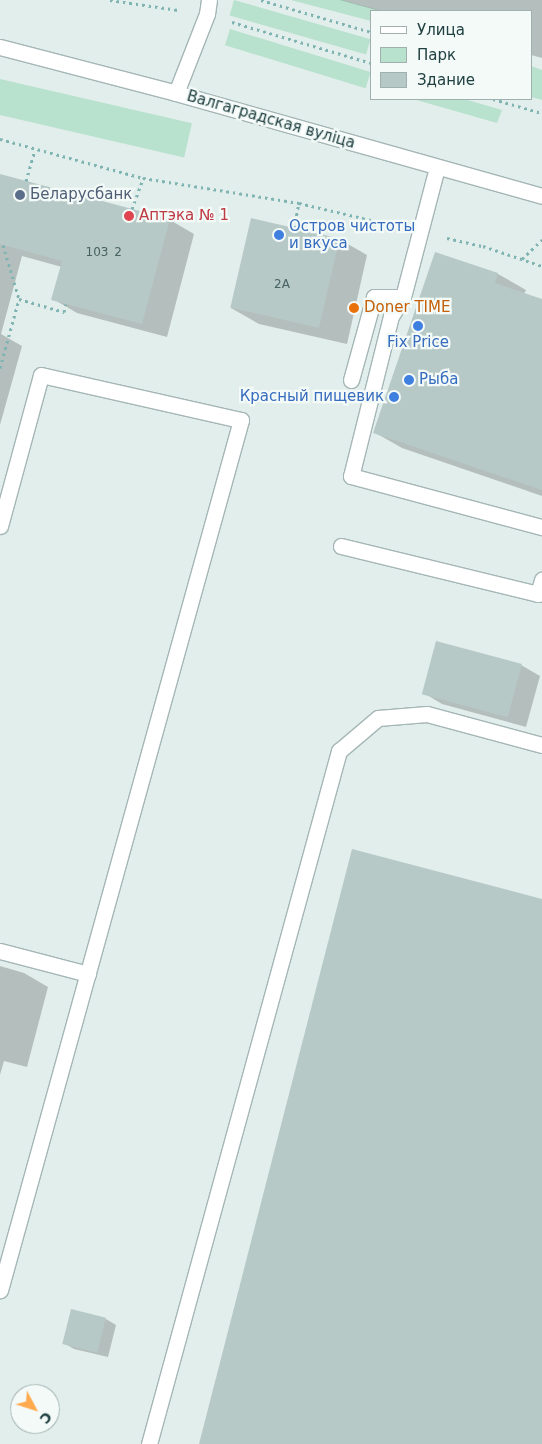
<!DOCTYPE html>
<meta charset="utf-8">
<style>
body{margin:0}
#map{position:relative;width:542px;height:1444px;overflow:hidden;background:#e2eeeb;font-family:"DejaVu Sans",sans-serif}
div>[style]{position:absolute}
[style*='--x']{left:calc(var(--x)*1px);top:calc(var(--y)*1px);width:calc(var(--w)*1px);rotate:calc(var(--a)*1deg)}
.green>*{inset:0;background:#b8e1ce;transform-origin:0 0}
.shadow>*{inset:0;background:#0003}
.building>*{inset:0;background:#b7c9c6;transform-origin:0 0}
.path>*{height:3px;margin-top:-1.5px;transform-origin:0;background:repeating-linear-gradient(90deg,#7fb4b2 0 2.5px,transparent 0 6.5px)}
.roads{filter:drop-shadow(1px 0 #a4b6b5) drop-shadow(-1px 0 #a4b6b5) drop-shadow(0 1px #a4b6b5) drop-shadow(0 -1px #a4b6b5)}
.service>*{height:15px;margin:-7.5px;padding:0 7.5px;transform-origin:7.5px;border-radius:7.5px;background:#fff}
.secondary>*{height:15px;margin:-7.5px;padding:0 7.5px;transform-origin:7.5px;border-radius:7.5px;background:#fff}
.dots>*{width:14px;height:14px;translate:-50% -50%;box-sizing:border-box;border:2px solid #f3faf8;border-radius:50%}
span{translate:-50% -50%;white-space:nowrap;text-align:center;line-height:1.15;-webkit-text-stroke:4.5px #f3faf8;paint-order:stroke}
.number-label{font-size:12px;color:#466262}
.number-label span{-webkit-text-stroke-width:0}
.street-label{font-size:15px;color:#204041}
.service-label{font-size:15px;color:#4e5e75}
.left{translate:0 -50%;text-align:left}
.health-label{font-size:15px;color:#be3a42}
.shop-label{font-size:15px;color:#366cbe}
.right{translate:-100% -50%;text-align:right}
.food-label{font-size:15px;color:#c56008}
.legend{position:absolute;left:370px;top:10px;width:162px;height:90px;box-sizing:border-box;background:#f3faf8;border:1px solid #9fb0af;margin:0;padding:6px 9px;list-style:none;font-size:15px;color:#204041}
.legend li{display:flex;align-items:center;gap:10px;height:25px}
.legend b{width:25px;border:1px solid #9fb0af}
.north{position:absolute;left:10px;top:1384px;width:50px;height:50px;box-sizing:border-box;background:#f3faf8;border:1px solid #9fb0af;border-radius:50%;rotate:130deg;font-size:14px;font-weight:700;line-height:20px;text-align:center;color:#204041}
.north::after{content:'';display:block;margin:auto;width:18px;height:22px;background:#ffaa4e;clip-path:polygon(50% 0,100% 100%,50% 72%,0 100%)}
</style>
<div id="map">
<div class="green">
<div style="left:234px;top:0;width:142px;height:16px;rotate:16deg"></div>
<div style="clip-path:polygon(291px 0,342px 0,382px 11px,371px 11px,371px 21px)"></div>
<div style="left:230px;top:29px;width:147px;height:17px;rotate:17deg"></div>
<div style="clip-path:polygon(531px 66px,542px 70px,542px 100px,531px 97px)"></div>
<div style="left:0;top:79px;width:197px;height:35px;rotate:13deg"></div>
<div style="clip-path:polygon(413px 99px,464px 99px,502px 110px,497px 123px)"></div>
</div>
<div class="shadow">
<div style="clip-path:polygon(340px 0,542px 0,542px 58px,531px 55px,531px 11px,380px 11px)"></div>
<div style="clip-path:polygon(0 176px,170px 220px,194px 234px,167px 337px,77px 313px,53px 299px,62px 267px,22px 256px,1px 334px,22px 346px,0 425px)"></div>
<div style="clip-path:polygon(339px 239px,367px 255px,347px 344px,259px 324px,231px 308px)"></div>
<div style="clip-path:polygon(436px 253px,498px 274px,526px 290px,524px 294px,542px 300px,542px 496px,402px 448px,374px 432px)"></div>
<div style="clip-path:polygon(521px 665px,540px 676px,526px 727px,442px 704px,424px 693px)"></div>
<div style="clip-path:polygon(0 966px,24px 973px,48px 987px,27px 1067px,4px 1061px,0 1075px)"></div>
<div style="clip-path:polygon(72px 1311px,106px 1319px,116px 1325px,108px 1357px,74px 1349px,64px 1343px)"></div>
</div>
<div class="building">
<div style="clip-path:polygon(0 174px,170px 219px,142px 324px,51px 300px,62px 261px,0 244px)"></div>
<div style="left:251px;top:218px;width:91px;height:92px;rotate:13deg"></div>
<div style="clip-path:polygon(435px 252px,498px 273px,495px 283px,542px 299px,542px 490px,373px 433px)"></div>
<div style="left:436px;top:641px;width:89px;height:55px;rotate:15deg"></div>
<div style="clip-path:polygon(352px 849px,542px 899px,542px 1444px,199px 1444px)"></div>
<div style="left:71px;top:1309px;width:36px;height:36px;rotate:14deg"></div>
</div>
<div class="path">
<div style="--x:110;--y:0;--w:69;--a:8.4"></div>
<div style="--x:261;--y:0;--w:115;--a:16.2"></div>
<div style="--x:232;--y:22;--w:145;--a:16.4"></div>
<div style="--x:493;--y:99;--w:51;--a:15.9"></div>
<div style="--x:0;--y:139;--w:148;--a:15.3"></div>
<div style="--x:143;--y:178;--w:158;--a:9.1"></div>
<div style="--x:299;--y:203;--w:96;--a:13.3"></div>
<div style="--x:26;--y:181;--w:32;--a:-74"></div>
<div style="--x:132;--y:209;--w:33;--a:-70"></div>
<div style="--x:294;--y:228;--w:25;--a:-79"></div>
<div style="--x:447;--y:238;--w:37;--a:13"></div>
<div style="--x:483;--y:246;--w:62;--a:18.7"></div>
<div style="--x:3;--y:245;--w:56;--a:73.5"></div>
<div style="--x:522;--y:259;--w:28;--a:-44"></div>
<div style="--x:0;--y:368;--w:72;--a:-74.6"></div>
<div style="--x:19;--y:299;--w:47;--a:16.1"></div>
<div style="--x:64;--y:312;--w:8;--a:-76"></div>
</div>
<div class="roads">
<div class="service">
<div style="--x:176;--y:93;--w:85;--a:-68.6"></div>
<div style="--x:207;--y:14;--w:14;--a:-82"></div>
<div style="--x:403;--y:297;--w:22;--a:122"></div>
<div style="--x:391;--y:316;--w:165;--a:104"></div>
<div style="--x:351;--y:476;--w:198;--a:15"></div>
<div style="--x:351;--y:380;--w:86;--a:-74.5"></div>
<div style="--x:374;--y:297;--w:29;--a:0"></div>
<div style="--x:403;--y:297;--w:134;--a:-75.3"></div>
<div style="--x:0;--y:526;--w:156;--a:-74.8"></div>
<div style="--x:41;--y:375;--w:205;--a:12.7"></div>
<div style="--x:241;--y:420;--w:903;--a:105.48"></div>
<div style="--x:341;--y:546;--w:203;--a:13.7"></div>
<div style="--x:538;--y:594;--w:15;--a:-74"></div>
<div style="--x:0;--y:951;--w:91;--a:14.6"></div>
<div style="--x:149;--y:1444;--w:719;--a:-74.67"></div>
<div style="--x:339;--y:751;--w:51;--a:-40.2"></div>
<div style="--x:378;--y:718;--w:49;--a:-4.7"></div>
<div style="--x:427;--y:714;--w:119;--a:15.1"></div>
</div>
<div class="secondary">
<div style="--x:0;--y:47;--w:182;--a:14.6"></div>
<div style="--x:176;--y:93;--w:380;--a:15.7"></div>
</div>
</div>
<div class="dots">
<div style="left:20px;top:195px;background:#5c6f8a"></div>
<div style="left:129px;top:216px;background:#e0444e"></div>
<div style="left:279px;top:235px;background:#3f7fe0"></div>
<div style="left:354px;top:308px;background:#e8710a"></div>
<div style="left:418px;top:326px;background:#3f7fe0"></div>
<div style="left:409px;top:380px;background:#3f7fe0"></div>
<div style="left:394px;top:397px;background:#3f7fe0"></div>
</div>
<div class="number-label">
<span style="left:97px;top:253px">103</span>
<span style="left:118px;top:253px">2</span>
<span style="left:282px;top:285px">2А</span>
</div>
<div class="street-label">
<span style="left:271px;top:120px;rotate:16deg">Валгаградская вуліца</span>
</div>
<div class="service-label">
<span class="left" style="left:30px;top:195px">Беларусбанк</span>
</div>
<div class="health-label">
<span class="left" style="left:139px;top:216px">Аптэка № 1</span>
</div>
<div class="shop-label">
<span class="left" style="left:289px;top:235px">Остров чистоты<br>и вкуса</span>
<span style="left:418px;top:343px">Fix Price</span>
<span class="left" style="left:419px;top:380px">Рыба</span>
<span class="right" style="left:384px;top:397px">Красный пищевик</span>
</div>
<div class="food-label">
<span class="left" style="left:364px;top:308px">Doner TIME</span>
</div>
<ul class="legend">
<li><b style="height:6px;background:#fff"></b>Улица</li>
<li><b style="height:14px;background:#b8e1ce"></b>Парк</li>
<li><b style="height:14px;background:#b7c9c6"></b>Здание</li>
</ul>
<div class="north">С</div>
</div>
